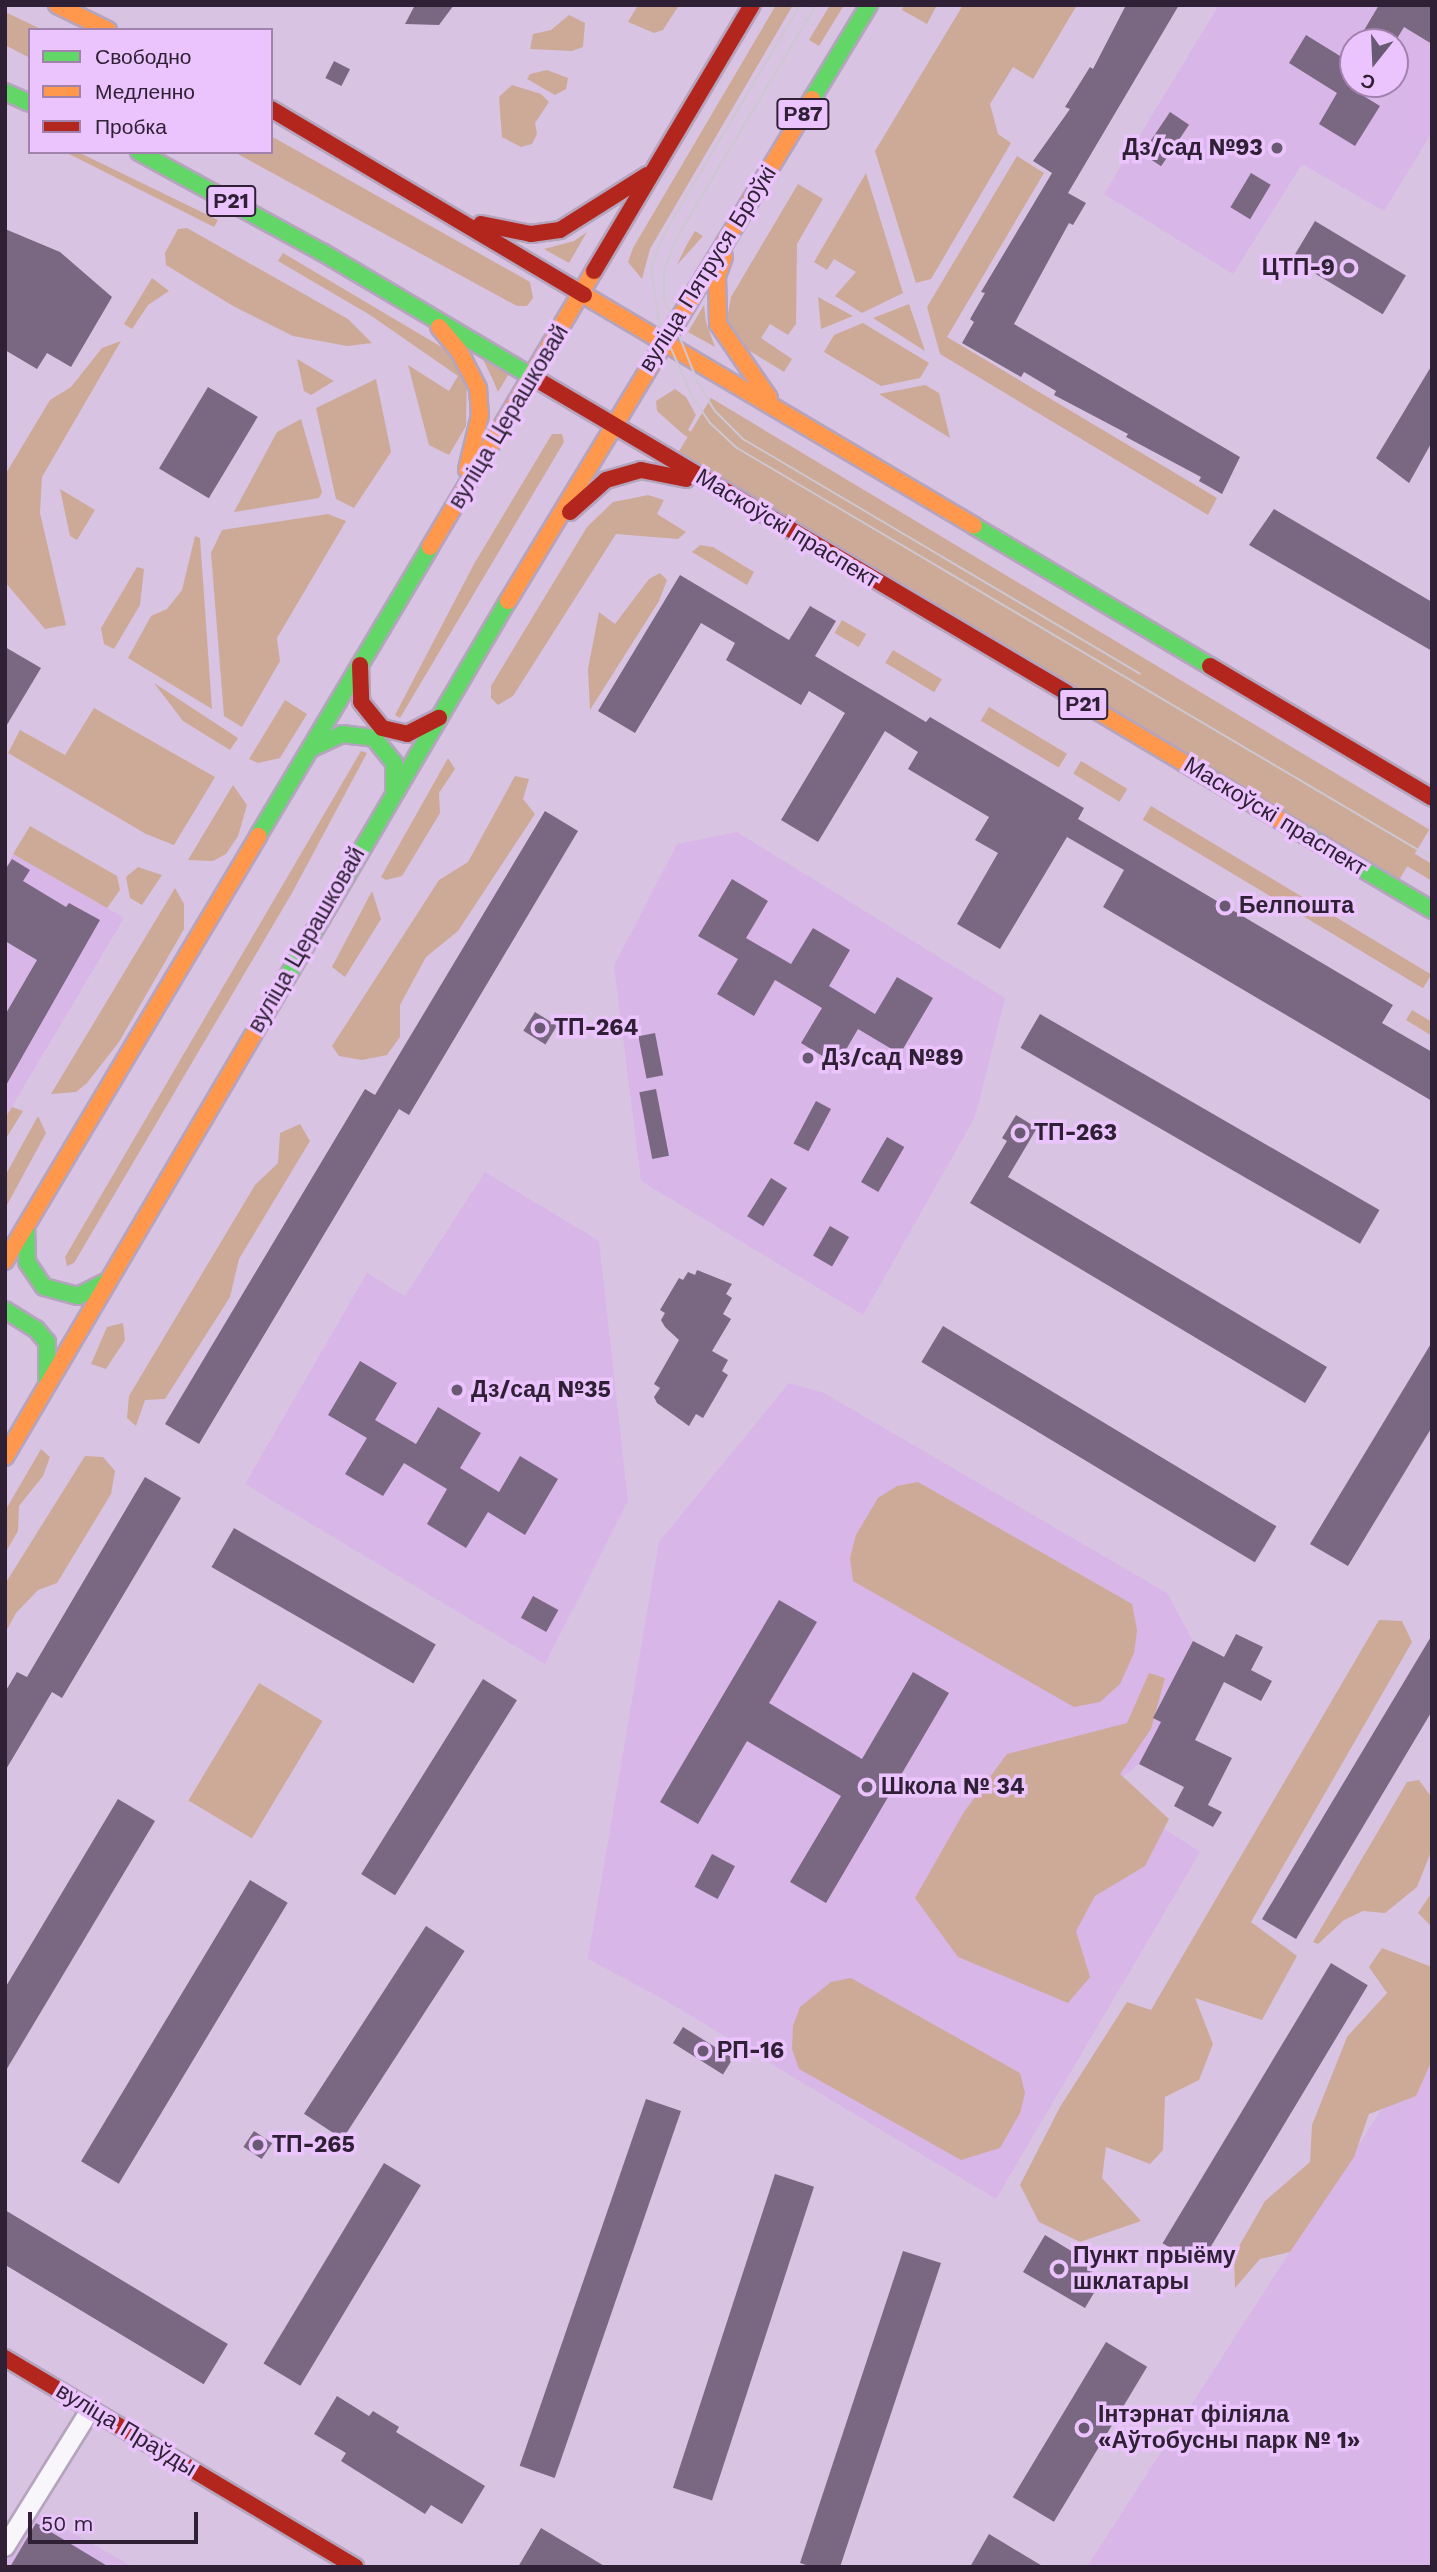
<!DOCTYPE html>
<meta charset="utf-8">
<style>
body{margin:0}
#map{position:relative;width:1437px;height:2572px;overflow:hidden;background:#d9c3e3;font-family:"Work Sans",sans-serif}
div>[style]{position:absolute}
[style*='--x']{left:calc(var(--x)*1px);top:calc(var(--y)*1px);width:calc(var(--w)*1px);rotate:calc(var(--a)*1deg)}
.built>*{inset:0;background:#d8b6e7}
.green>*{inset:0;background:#ccaa97;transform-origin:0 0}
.building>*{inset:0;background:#7a6781;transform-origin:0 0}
.roads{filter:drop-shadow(2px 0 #b5a4bd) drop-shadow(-2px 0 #b5a4bd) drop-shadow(0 2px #b5a4bd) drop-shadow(0 -2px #b5a4bd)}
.street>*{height:18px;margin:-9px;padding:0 9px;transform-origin:9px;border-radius:9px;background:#f9f6fb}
.fast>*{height:16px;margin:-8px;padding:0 8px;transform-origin:8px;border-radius:8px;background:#63d668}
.slow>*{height:16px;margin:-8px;padding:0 8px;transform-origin:8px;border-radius:8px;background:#ff974d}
.jam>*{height:16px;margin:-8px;padding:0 8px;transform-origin:8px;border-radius:8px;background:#b3261e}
.tram>*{height:2px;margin:-1px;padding:0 1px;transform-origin:1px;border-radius:1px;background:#cec7d1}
.dots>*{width:19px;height:19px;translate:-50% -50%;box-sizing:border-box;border:4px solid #ebc3fd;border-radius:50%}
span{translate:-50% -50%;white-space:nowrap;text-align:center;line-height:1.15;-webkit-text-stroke:7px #ebc3fd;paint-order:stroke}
.shield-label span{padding:2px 5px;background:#ebc3fd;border:2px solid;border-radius:5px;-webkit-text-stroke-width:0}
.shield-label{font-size:21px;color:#2f2036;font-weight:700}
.poi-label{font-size:23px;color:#2f2036;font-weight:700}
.right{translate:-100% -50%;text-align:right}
.left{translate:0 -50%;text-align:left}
.street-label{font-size:23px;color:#2f2036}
.frame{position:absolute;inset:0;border:7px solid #2f2036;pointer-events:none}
.legend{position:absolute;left:28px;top:28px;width:245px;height:126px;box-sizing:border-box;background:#ebc3fd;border:2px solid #a082ad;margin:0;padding:9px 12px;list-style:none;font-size:21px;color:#2f2036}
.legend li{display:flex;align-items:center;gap:14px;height:35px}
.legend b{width:35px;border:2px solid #a082ad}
.north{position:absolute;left:1339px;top:28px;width:70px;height:70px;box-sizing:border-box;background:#ebc3fd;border:2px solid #a082ad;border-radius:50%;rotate:198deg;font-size:19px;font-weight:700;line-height:28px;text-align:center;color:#2f2036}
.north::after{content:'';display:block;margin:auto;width:24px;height:32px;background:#6a5973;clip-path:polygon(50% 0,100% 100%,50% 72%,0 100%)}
.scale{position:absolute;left:28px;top:2512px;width:170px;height:32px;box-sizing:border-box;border:4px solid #2f2036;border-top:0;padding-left:9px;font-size:21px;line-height:24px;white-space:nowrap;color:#2f2036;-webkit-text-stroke:5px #ebc3fd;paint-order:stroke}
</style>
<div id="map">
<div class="built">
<div style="clip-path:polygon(evenodd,1219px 5px,1432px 5px,1432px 132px,1384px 211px,1302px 164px,1233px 274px,1104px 194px,1219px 5px,1353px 42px,1395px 42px,1395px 84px,1353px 84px,1353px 42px)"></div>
<div style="clip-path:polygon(737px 832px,1005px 998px,975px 1117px,863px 1315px,641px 1181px,614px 966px,677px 844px)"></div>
<div style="clip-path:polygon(13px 854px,124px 918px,5px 1118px,5px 867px)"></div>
<div style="clip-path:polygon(485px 1172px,599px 1241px,628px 1501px,545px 1664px,245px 1484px,367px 1273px,405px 1296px)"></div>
<div style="clip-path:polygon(789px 1383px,824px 1393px,1167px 1593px,1193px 1641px,1154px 1718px,1161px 1722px,1139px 1764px,1120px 1779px,1113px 1795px,1200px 1852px,996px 2199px,670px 2003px,588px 1959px,659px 1542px)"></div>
<div style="clip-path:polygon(1432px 2031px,1432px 2567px,1087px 2567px)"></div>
<div style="clip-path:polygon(36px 2512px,133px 2567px,5px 2567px)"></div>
</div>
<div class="green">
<div style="clip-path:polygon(638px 5px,679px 5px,663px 30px,654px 33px,628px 22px)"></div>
<div style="clip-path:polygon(776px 5px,793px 5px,650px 249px,642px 279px,628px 262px,633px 248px)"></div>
<div style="clip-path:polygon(830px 5px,844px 5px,819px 46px,809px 40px)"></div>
<div style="clip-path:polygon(904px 5px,937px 5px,927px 24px,902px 10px)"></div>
<div style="clip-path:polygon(963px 5px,1077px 5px,1033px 79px,1013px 67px,990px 104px,998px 134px,1011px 143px,931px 279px,916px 283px,875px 151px)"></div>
<div style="clip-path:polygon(5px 12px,43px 30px,30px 30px,30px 58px,5px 45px)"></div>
<div style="clip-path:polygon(569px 15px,585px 23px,583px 47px,572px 51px,530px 49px,533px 34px,551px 30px)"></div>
<div style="clip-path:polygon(547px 70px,568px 78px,566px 89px,555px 95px,527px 79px,530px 74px)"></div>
<div style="clip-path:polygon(512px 85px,541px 94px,549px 102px,535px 123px,537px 134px,532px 144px,521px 147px,502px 137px,499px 97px)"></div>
<div style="clip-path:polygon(271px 136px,530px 282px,533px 298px,527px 306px,517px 306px,234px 152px,271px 152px)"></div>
<div style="clip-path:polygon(65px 152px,78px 152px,218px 220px,214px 227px)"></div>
<div style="clip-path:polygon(1017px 156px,1044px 173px,947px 337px,1217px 498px,1208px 515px,940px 354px,927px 307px)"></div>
<div style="clip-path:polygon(866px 173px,903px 293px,862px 313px,835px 296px,856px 272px,834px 259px,827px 270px,814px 262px)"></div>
<div style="clip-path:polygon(798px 184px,823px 199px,797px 244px,796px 324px,788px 335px,770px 324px,761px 338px,792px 359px,784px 372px,745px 348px,727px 319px,731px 297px)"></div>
<div style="clip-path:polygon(187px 228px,348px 319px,372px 343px,347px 346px,293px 336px,233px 306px,166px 265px,165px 253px,178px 229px)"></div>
<div style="clip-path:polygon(695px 231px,703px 236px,677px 265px,686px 246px)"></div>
<div style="clip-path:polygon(587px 232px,569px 263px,544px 249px,574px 241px)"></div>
<div style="clip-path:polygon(283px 253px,445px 349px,467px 379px,466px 426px,449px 455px,429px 445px,408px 365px,449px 391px,458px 376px,370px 315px,278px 261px)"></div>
<div style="clip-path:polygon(152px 278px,169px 291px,148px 305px,132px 329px,124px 324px)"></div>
<div style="clip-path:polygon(818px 297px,853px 316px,821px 329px)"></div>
<div style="clip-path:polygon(909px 304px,925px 351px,873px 318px)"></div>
<div style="clip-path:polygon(704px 305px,706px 322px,715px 347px,688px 332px)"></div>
<div style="clip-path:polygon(863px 323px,929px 363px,920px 378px,881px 386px,824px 352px,834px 335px)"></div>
<div style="clip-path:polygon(121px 341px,42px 477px,40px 513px,66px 625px,45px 629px,5px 582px,5px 475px,50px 400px,71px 387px,102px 348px)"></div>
<div style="clip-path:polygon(297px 359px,334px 381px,311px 395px,304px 391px)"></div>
<div style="clip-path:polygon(483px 359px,511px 370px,498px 392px,493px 380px)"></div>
<div style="clip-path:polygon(376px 379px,391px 452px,354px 508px,336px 499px,316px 408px)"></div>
<div style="clip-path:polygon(925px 385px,939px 393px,950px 438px,879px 394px)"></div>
<div style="clip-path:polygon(675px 389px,686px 397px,696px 415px,688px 430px,868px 538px,872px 531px,1432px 864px,1432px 881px,684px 435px,657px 411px,656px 401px)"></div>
<div style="left:711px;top:398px;width:838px;height:65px;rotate:31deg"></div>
<div style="clip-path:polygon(301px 419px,322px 492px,319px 498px,234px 512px,277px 432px)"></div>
<div style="clip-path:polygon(552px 434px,562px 434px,564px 442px,400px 718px,395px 715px,474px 564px)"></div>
<div style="clip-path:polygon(60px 489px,95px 510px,77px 540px,70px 536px)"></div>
<div style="clip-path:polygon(648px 495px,664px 500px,657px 514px,686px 532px,678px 539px,616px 534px,513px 696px,498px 705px,491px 698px,491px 686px,587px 527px,613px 502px)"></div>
<div style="clip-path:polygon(328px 514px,346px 521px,277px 638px,280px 661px,242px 727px,224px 716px,211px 553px,222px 530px)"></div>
<div style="clip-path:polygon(195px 536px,200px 538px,212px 709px,128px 658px,151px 616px,167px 609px,182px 590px)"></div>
<div style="clip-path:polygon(700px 545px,713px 547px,754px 572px,747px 585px,692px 552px)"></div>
<div style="clip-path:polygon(137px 567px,144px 569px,140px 605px,114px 649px,104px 644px,101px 628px)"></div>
<div style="clip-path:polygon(660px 573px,667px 580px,659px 601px,590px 710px,588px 669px,599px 612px,615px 624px,649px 579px)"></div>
<div style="left:842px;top:620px;width:28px;height:15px;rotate:30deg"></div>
<div style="left:893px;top:650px;width:57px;height:15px;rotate:31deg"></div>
<div style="clip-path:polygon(154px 683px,238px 738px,230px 750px,183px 721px)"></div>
<div style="clip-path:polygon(285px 700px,307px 714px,280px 758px,258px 763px,249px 759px)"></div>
<div style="left:989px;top:707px;width:91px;height:16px;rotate:31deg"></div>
<div style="clip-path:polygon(94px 708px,215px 777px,174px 845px,146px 834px,8px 753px,20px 730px,65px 755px)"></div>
<div style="clip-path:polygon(361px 751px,367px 753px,292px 893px,74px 1263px,67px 1266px,65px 1257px)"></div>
<div style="clip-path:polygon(448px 758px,455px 769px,439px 793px,440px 813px,402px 876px,386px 880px,381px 877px)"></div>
<div style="left:1081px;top:761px;width:54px;height:15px;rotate:31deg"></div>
<div style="clip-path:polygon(515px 776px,529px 779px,523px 799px,535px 814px,458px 931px,426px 957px,400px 1005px,400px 1037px,387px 1055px,362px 1060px,339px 1056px,332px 1046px,439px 880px,468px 862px)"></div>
<div style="clip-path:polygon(233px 785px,247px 805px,238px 836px,226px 854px,213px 861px,188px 860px)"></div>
<div style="left:1151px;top:806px;width:327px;height:16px;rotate:31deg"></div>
<div style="clip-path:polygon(30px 826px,117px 876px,120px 890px,107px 908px,13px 854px)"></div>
<div style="clip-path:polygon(138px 867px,162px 875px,142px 905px,130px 898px,126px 877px)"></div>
<div style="clip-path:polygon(175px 888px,184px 904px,184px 929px,119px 1042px,87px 1083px,76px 1092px,51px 1094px)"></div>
<div style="clip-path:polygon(372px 891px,381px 919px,345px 977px,332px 967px)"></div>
<div style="clip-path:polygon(1412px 1010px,1432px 1022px,1432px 1036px,1406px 1020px)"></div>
<div style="clip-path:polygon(12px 1107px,23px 1111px,5px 1140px,5px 1118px)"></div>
<div style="clip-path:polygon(38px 1116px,46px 1133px,7px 1205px,5px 1176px)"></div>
<div style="clip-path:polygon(300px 1124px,310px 1141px,239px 1259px,230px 1297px,165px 1399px,145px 1400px,136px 1426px,127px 1418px,129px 1396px,255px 1185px,278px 1163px,280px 1133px)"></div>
<div style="clip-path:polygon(123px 1323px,125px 1340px,106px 1369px,91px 1364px,107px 1327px)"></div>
<div style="clip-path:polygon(41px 1449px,50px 1457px,43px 1476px,19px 1506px,18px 1531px,5px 1553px,5px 1511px)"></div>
<div style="clip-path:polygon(85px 1456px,103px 1457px,115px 1471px,111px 1494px,57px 1583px,38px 1590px,16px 1613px,5px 1633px,5px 1584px)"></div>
<div style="clip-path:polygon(918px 1482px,1132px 1604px,1137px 1630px,1134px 1653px,1120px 1684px,1100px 1702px,1074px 1707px,853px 1581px,850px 1558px,856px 1535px,878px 1498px,897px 1486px)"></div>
<div style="clip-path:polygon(1379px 1620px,1402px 1621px,1412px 1642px,1251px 1922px,1297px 1956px,1262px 2020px,1195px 1998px,1213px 2044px,1199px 2080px,1165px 2097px,1163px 2150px,1150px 2164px,1106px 2147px,1102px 2178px,1141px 2221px,1080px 2242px,1039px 2222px,1020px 2185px,1060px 2107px,1127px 2002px,1151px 2010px)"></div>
<div style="clip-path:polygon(1149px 1673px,1165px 1678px,1151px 1729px,1120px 1774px,1169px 1819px,1145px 1866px,1095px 1896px,1076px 1931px,1090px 1977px,1068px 2003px,958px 1957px,915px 1898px,964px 1812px,1007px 1754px,1127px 1723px)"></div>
<div style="left:259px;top:1683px;width:74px;height:137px;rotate:31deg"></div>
<div style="clip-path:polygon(1419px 1780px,1432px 1798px,1432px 1849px,1417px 1887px,1385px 1913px,1363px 1911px,1344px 1920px,1318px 1944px,1313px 1942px,1407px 1782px)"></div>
<div style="clip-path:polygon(1432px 1892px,1432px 1927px,1418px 1913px)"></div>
<div style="clip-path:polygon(1382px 1948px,1432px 1967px,1432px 2060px,1416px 2096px,1369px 2114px,1354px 2157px,1290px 2252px,1260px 2259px,1235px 2288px,1234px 2255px,1265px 2201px,1310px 2162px,1312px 2125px,1347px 2037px,1387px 1993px,1369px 1967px)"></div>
<div style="clip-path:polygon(851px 1978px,1020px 2073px,1025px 2093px,1020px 2113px,1000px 2148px,961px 2160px,799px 2069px,792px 2049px,793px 2026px,800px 2007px,831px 1982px)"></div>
</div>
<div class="building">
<div style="clip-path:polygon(415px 5px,454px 5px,439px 25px,405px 24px)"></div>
<div style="clip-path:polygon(1126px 5px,1179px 5px,1068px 193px,1086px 203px,1073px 225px,1069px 223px,1014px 324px,1240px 457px,1222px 494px,1199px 481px,1201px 477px,1126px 437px,1128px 434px,1054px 395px,1056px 391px,1024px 372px,1021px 377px,962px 343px,974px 322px,970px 319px,985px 293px,981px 292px,1052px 173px,1033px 161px,1070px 109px,1065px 107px,1090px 67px,1093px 69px)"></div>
<div style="clip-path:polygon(1379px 5px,1432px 5px,1432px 44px,1404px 27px,1395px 42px,1357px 42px)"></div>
<div style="clip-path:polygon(1306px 35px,1353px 64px,1353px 84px,1369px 84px,1362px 95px,1380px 106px,1355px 146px,1319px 124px,1337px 93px,1289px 63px)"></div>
<div style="left:334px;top:61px;width:18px;height:19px;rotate:27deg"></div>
<div style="left:1170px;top:112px;width:23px;height:50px;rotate:34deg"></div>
<div style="left:1251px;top:173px;width:23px;height:40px;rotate:31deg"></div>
<div style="left:1315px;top:221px;width:106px;height:45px;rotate:31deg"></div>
<div style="clip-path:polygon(5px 229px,60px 252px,112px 297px,71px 367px,47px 353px,37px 369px,5px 350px)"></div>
<div style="clip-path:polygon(1432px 365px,1432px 442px,1409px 483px,1376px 458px)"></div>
<div style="left:208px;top:387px;width:58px;height:95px;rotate:31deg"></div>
<div style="clip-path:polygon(1274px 509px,1432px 602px,1432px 651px,1249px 545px)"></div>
<div style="clip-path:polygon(680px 575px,789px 640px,810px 606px,836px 621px,815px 656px,926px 722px,930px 717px,1084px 808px,1078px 819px,1393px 1005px,1382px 1023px,1432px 1052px,1432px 1101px,1103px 907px,1124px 870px,1067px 837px,1000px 949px,957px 924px,998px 853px,975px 840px,989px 817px,908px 769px,918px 752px,885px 731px,818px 842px,781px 820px,845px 713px,809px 691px,801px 705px,726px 660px,735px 643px,701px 623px,635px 733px,598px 711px)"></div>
<div style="clip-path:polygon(5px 647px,41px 668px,5px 728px)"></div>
<div style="clip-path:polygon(545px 811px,578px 831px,409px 1115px,399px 1109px,199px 1444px,165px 1424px,365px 1089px,375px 1095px)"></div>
<div style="clip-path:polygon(12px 859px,30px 870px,23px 881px,66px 907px,69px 903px,100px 920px,5px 1087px,5px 1015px,37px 960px,5px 941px,5px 870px)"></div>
<div style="clip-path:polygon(732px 879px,768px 901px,746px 938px,791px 964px,813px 928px,850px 950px,829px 986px,875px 1014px,897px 977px,933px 998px,900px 1054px,858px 1029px,837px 1065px,801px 1043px,822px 1008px,775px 980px,754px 1016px,717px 994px,738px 959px,698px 936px)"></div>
<div style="left:535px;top:1012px;width:26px;height:22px;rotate:32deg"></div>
<div style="left:1040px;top:1014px;width:392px;height:39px;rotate:30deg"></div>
<div style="left:655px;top:1033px;width:43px;height:17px;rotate:79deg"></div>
<div style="left:656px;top:1089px;width:68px;height:17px;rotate:79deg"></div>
<div style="left:816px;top:1101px;width:17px;height:48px;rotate:28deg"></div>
<div style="clip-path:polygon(1016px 1115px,1037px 1128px,1008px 1177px,1327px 1367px,1305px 1403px,970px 1203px,1007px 1141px,1002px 1138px)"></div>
<div style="left:887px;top:1137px;width:20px;height:52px;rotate:30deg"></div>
<div style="left:771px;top:1178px;width:19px;height:45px;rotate:32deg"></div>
<div style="left:830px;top:1226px;width:22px;height:34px;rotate:30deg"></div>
<div style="clip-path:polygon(697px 1270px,732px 1284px,726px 1294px,732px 1298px,723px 1314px,731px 1319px,712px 1351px,728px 1360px,722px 1371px,728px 1375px,703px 1418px,696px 1414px,689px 1426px,657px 1403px,654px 1397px,660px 1388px,654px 1384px,679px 1340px,665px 1327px,661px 1320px,665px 1313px,660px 1310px,679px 1278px,683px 1280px,688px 1272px,695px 1275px)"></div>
<div style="left:943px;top:1326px;width:389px;height:42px;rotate:31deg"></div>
<div style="clip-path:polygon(1432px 1342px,1432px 1427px,1348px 1566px,1310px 1544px)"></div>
<div style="clip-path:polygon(360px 1361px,397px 1383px,375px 1420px,416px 1444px,438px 1407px,481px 1433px,460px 1468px,499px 1492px,520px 1456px,558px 1479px,525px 1535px,488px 1512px,466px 1548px,427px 1524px,447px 1489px,404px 1463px,383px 1496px,345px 1474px,367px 1438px,328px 1415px)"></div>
<div style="clip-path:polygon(145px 1477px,181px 1498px,62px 1698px,52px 1692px,5px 1771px,5px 1692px,17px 1672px,27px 1677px)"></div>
<div style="left:234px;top:1528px;width:233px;height:45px;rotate:30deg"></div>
<div style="left:533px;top:1596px;width:29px;height:25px;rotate:29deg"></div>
<div style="clip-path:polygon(779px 1600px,817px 1622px,769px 1703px,862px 1759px,913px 1672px,949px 1693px,826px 1903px,790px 1882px,841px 1796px,747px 1741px,698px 1824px,660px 1802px)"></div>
<div style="clip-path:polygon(1236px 1634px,1263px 1647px,1251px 1670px,1272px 1681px,1261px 1701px,1224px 1682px,1195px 1740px,1232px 1758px,1208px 1805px,1222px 1812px,1213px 1827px,1174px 1806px,1184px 1787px,1139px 1764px,1161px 1722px,1153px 1718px,1193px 1641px,1224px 1657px)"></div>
<div style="clip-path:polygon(1432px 1635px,1432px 1711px,1296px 1939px,1262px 1919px)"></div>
<div style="left:483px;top:1679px;width:40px;height:230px;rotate:32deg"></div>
<div style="clip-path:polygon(118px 1799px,155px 1821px,5px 2072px,5px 1988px)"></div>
<div style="left:712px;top:1854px;width:26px;height:37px;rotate:28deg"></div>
<div style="left:250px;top:1880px;width:44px;height:328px;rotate:31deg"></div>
<div style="left:426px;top:1926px;width:46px;height:224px;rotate:33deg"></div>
<div style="left:1331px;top:1963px;width:43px;height:327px;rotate:31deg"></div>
<div style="left:683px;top:2027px;width:59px;height:19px;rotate:32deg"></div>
<div style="left:646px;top:2099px;width:37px;height:388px;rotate:19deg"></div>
<div style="left:254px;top:2131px;width:22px;height:19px;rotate:34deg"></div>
<div style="left:384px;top:2163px;width:43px;height:234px;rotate:31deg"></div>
<div style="left:775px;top:2174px;width:41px;height:330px;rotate:18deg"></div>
<div style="left:5px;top:2210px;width:260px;height:47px;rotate:31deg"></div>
<div style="clip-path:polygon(1045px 2235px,1096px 2266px,1090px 2275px,1101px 2281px,1085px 2308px,1023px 2272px)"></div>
<div style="clip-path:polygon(903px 2251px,941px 2263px,840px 2567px,812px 2567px,800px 2563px)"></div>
<div style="left:1106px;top:2342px;width:48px;height:181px;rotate:31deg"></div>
<div style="clip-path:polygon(337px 2396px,369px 2416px,373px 2411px,399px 2427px,396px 2432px,485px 2486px,462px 2524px,431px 2505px,425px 2514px,341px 2461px,346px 2453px,314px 2434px)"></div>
<div style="clip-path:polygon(36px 2523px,109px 2567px,10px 2567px)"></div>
<div style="clip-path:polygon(541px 2528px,606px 2567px,518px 2567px)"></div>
<div style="clip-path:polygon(989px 2534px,1044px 2567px,970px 2567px)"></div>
</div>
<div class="roads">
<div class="street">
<div style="--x:5;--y:2547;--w:163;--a:-58.1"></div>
</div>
<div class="fast">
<div style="--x:5;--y:92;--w:27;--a:24"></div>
<div style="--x:812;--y:99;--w:110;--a:-58.8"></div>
<div style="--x:139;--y:152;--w:209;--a:28.7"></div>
<div style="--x:322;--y:252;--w:255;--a:30.7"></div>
<div style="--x:974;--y:526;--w:274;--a:30.7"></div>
<div style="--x:310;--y:749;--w:35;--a:-25"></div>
<div style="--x:342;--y:734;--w:32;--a:7"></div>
<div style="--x:374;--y:738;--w:32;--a:51"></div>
<div style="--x:394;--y:763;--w:31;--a:90"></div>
<div style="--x:1300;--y:832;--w:153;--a:30.6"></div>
<div style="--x:258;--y:836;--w:336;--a:-59.2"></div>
<div style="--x:276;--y:996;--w:458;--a:-59.6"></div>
<div style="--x:26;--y:1227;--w:35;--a:88"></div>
<div style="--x:27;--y:1262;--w:30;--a:56"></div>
<div style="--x:44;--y:1287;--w:35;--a:15"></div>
<div style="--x:78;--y:1296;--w:34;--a:-27"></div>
<div style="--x:5;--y:1310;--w:36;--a:32"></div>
<div style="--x:36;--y:1329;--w:17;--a:50"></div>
<div style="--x:47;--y:1342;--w:42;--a:90"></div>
</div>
<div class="slow">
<div style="--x:57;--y:5;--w:57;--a:26.1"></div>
<div style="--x:724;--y:257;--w:20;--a:110"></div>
<div style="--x:717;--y:276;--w:48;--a:88.8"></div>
<div style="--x:718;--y:324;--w:90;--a:55.4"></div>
<div style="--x:584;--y:295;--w:453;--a:30.6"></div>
<div style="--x:439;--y:327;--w:31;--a:50"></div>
<div style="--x:459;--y:351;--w:42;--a:62.8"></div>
<div style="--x:478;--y:388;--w:27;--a:86"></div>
<div style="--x:480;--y:415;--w:56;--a:103.5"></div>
<div style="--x:430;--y:547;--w:321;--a:-59.3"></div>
<div style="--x:508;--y:601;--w:587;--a:-58.8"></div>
<div style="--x:1067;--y:693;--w:271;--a:30.8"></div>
<div style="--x:5;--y:1261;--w:495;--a:-59.2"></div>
<div style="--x:5;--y:1457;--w:535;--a:-59.55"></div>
</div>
<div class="jam">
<div style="--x:271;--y:109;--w:364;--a:30.7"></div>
<div style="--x:481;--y:224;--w:51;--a:11.3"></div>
<div style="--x:531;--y:234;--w:29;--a:-8"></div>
<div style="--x:560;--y:230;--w:103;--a:-32.3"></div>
<div style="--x:594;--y:271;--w:309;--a:-59.3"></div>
<div style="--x:541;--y:382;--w:611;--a:30.59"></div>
<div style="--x:570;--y:512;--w:48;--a:-41.6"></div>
<div style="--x:606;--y:480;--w:36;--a:-16"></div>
<div style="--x:641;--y:470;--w:46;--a:11.3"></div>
<div style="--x:360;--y:665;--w:37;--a:88"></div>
<div style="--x:361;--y:702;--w:33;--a:51"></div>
<div style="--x:382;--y:728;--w:26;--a:13"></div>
<div style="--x:407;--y:734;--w:36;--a:-27"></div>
<div style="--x:1210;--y:666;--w:258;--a:30.7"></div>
<div style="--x:5;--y:2358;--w:408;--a:30.8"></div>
</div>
</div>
<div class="tram">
<div style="--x:800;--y:5;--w:266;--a:120.7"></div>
<div style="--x:664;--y:234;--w:36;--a:111"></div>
<div style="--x:651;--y:268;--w:54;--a:81.4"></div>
<div style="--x:659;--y:321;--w:80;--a:66.3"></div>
<div style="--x:691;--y:394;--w:33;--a:57"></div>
<div style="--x:709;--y:422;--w:38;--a:43"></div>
<div style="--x:737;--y:448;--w:807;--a:30.54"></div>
<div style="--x:816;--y:5;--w:273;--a:120.9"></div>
<div style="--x:676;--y:239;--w:33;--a:111"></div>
<div style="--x:664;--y:270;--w:28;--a:90"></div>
<div style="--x:664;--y:298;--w:92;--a:68.2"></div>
<div style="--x:698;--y:383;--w:33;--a:59"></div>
<div style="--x:715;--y:411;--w:40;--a:45"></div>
<div style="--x:743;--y:439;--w:461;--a:30.6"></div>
</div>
<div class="dots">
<div style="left:1277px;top:148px;background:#6a5973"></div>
<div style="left:1349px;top:268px;background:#6a5973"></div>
<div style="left:1225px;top:906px;background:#6a5973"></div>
<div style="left:540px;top:1028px;background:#6a5973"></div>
<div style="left:808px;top:1058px;background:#6a5973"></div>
<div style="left:1020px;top:1133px;background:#6a5973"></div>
<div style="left:457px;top:1390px;background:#6a5973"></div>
<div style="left:867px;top:1787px;background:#6a5973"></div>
<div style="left:703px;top:2051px;background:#6a5973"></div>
<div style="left:258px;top:2145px;background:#6a5973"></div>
<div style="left:1059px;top:2269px;background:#6a5973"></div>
<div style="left:1084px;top:2428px;background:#6a5973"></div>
</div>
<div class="shield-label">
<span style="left:803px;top:114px">Р87</span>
<span style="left:231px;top:201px">Р21</span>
<span style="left:1083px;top:704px">Р21</span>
</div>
<div class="poi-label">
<span class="right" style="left:1263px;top:148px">Дз/сад №93</span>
<span class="right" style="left:1335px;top:268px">ЦТП-9</span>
<span class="left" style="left:1239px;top:906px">Белпошта</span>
<span class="left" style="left:554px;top:1028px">ТП-264</span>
<span class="left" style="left:822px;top:1058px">Дз/сад №89</span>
<span class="left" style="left:1034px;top:1133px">ТП-263</span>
<span class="left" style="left:471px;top:1390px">Дз/сад №35</span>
<span class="left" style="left:881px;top:1787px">Школа № 34</span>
<span class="left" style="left:717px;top:2051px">РП-16</span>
<span class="left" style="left:272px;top:2145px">ТП-265</span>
<span class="left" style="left:1073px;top:2269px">Пункт прыёму<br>шклатары</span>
<span class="left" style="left:1098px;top:2428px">Інтэрнат філіяла<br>«Аўтобусны парк № 1»</span>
</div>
<div class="street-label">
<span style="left:708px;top:269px;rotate:-58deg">вуліца Пятруся Броўкі</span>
<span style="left:509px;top:417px;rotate:-59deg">вуліца Церашковай</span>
<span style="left:787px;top:529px;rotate:31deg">Маскоўскі праспект</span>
<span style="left:1275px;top:817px;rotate:31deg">Маскоўскі праспект</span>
<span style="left:307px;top:940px;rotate:-60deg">вуліца Церашковай</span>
<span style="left:126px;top:2430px;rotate:31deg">вуліца Праўды</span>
</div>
<div class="frame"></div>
<ul class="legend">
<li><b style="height:9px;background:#63d668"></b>Свободно</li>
<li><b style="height:9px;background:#ff974d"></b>Медленно</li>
<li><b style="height:9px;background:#b3261e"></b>Пробка</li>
</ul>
<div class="north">С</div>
<div class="scale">50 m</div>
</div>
